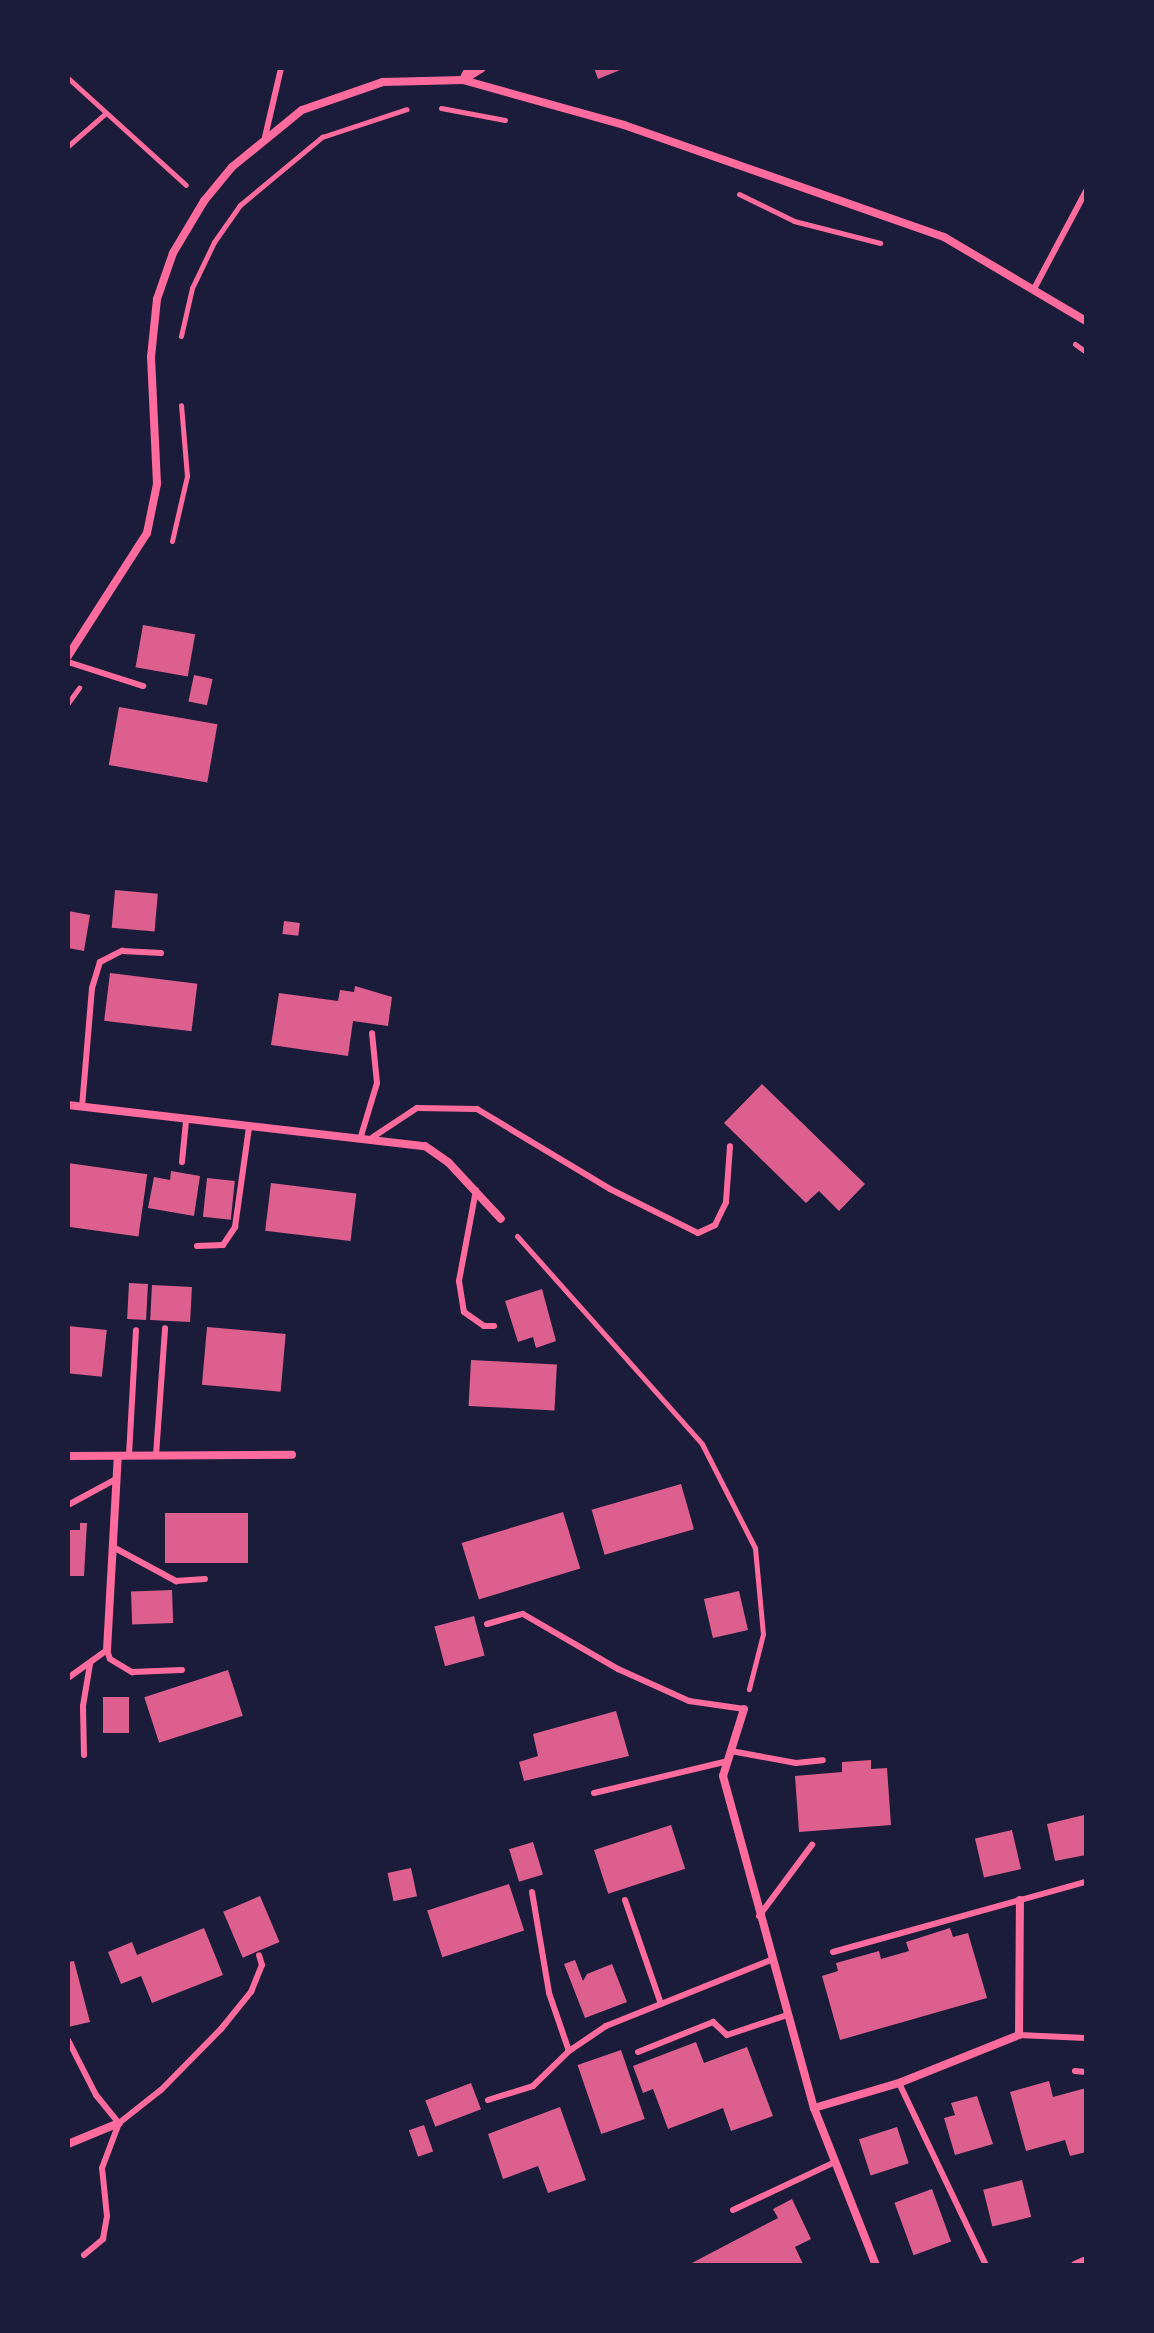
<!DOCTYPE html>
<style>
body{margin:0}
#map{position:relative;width:1154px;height:2333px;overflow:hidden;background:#1b1b3a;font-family:"Source Sans 3",sans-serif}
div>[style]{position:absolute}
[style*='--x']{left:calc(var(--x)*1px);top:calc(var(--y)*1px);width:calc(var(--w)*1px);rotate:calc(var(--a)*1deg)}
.building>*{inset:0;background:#dd5f8e;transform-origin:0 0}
.path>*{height:5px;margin:-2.5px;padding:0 2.5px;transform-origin:2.5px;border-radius:2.5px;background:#ff6b9d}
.service>*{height:6px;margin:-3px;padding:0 3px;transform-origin:3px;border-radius:3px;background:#ff6b9d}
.minor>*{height:8px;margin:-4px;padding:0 4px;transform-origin:4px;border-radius:4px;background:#ff6b9d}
span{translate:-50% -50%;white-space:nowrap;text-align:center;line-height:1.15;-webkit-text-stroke:8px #1b1b3a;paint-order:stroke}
.frame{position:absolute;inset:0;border:70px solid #1b1b3a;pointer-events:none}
</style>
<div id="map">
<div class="building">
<div style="clip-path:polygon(594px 68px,625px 68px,598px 79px)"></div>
<div style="left:143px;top:625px;width:53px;height:43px;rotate:10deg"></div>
<div style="left:194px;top:675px;width:19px;height:27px;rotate:12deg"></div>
<div style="left:119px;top:707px;width:100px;height:59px;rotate:10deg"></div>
<div style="left:115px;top:890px;width:43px;height:38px;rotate:5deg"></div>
<div style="clip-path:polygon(68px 911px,90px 915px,84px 951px,68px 948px)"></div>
<div style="left:284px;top:921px;width:16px;height:13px;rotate:7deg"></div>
<div style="left:110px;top:973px;width:88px;height:48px;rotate:7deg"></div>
<div style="clip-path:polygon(355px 986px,392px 997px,388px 1026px,353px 1021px,348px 1056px,271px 1045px,279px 993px,338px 1001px,340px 990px,354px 992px)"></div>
<div style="clip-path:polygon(762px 1084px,865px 1184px,839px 1211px,819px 1191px,806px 1203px,724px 1123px)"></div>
<div style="left:68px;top:1163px;width:80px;height:63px;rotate:8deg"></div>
<div style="clip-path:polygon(171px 1171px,200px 1176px,194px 1216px,148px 1208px,154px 1177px,170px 1180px)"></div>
<div style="left:207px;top:1178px;width:28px;height:39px;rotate:6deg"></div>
<div style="left:271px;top:1183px;width:86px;height:48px;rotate:7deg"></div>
<div style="left:129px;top:1283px;width:19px;height:36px;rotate:3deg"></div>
<div style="left:152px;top:1285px;width:40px;height:35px;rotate:3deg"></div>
<div style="clip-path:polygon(542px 1289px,556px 1341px,536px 1348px,533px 1337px,518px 1342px,505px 1301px)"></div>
<div style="left:68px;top:1326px;width:39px;height:47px;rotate:6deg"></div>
<div style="left:207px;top:1327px;width:79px;height:58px;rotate:5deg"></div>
<div style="left:471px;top:1360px;width:86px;height:46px;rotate:3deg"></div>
<div style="left:681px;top:1484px;width:47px;height:93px;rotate:74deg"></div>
<div style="left:563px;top:1512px;width:59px;height:106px;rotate:73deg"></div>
<div style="left:248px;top:1513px;width:50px;height:83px;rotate:90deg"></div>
<div style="clip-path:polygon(80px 1523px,87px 1523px,84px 1576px,68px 1576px,68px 1530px,80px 1530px)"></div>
<div style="left:172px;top:1590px;width:33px;height:41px;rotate:88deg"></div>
<div style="left:739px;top:1591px;width:40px;height:36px;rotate:77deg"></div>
<div style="left:474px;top:1616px;width:41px;height:41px;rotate:75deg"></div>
<div style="left:228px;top:1670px;width:48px;height:88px;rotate:72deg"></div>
<div style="left:103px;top:1697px;width:26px;height:36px"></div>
<div style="clip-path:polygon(616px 1711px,629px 1756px,524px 1781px,519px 1762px,538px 1756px,533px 1734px)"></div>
<div style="clip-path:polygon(871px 1760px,871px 1769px,887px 1768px,891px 1825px,799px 1832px,795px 1776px,842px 1772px,842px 1762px)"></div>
<div style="clip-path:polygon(1084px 1815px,1086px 1855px,1055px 1861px,1047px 1824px)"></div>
<div style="left:671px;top:1825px;width:46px;height:81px;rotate:72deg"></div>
<div style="left:1012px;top:1830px;width:40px;height:38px;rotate:77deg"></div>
<div style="left:533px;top:1842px;width:34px;height:25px;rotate:73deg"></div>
<div style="left:411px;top:1868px;width:29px;height:24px;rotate:78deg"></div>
<div style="left:509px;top:1884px;width:49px;height:86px;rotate:72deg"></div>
<div style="left:260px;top:1896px;width:50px;height:40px;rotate:67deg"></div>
<div style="clip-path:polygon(204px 1928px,223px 1975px,152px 2003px,141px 1976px,121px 1984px,108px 1952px,132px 1942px,137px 1955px)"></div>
<div style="clip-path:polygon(950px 1928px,953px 1937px,968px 1933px,987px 1998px,840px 2040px,822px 1976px,838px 1971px,836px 1963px,879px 1951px,881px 1959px,909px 1951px,906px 1942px)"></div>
<div style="clip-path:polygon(575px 1960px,583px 1981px,587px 1974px,612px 1964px,627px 2002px,585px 2018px,564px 1964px)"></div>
<div style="clip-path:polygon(74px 1961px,90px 2022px,68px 2027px,68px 1962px)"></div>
<div style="clip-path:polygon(696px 2042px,704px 2063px,747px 2047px,773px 2116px,731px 2131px,723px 2108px,668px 2129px,653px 2089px,643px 2093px,633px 2066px)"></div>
<div style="left:621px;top:2050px;width:73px;height:46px;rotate:71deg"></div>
<div style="clip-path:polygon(1049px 2081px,1053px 2097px,1086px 2088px,1086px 2152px,1070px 2156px,1065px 2140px,1026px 2151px,1010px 2092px)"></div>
<div style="left:471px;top:2083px;width:28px;height:49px;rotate:69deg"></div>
<div style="clip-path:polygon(977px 2096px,993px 2144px,955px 2155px,944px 2118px,955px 2115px,951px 2103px)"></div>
<div style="clip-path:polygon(560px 2107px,586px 2180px,548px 2193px,538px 2166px,503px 2179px,488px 2134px)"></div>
<div style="left:424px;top:2125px;width:28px;height:16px;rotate:71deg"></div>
<div style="left:897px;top:2127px;width:38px;height:40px;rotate:72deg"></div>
<div style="left:1022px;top:2180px;width:38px;height:40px;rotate:76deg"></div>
<div style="left:932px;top:2189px;width:56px;height:40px;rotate:70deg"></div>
<div style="clip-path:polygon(792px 2199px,811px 2239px,795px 2247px,803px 2264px,688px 2265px,778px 2218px,773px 2209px)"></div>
</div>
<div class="path">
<div style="--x:68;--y:78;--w:159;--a:42.2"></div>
<div style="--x:441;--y:108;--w:65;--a:10.6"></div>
<div style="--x:68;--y:146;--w:50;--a:-41"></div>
<div style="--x:739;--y:194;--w:61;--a:26.1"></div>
<div style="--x:794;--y:221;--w:89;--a:14.3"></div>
<div style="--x:181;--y:336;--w:49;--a:-77.1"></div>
<div style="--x:192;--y:288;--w:51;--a:-64.4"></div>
<div style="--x:214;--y:242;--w:45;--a:-54.9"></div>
<div style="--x:240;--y:205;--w:107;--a:-39.7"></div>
<div style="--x:322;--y:137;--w:89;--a:-18.2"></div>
<div style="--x:1075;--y:344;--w:14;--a:36"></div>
<div style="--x:172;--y:541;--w:67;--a:-77"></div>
<div style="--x:187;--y:476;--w:71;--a:-94.8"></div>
<div style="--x:68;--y:703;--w:19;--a:-54"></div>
<div style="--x:517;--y:1236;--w:278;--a:48.3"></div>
<div style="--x:702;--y:1444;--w:117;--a:63"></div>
<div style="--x:755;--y:1548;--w:86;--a:84.7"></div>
<div style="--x:763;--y:1634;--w:57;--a:104.3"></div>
</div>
<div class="service">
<div style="--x:265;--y:137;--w:71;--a:-76.9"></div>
<div style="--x:1035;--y:287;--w:109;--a:-62"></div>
<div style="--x:68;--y:662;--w:79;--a:17.7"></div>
<div style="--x:82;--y:1107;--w:119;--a:-85.2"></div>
<div style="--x:92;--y:988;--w:27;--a:-73"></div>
<div style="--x:100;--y:962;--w:25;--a:-27"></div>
<div style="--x:122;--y:951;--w:39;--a:3"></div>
<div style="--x:361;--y:1136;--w:55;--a:-73.2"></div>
<div style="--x:377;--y:1083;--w:50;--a:-95.7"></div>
<div style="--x:373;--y:1137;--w:53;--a:-33.4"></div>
<div style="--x:417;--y:1108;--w:60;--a:1"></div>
<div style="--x:477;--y:1109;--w:155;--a:31"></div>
<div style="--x:610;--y:1189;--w:98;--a:26.6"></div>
<div style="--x:698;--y:1233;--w:19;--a:-25"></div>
<div style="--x:715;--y:1225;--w:25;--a:-64"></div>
<div style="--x:726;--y:1202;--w:56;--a:-85.9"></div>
<div style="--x:182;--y:1162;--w:41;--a:-84.4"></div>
<div style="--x:476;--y:1190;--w:93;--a:100.6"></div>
<div style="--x:459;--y:1281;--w:31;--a:81"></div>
<div style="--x:464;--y:1312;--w:24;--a:35"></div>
<div style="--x:484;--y:1326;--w:10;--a:0"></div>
<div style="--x:197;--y:1246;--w:26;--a:-2"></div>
<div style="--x:223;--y:1245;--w:22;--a:-56"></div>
<div style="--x:235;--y:1227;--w:101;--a:-82"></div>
<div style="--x:129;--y:1455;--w:125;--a:-86.8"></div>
<div style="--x:156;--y:1455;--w:127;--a:-85.9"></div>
<div style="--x:68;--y:1505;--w:55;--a:-28.4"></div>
<div style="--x:113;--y:1547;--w:72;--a:28.4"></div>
<div style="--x:176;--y:1581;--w:29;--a:-4"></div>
<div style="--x:487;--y:1624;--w:37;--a:-16"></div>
<div style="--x:523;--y:1614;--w:110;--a:30.1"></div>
<div style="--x:618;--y:1669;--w:78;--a:24.3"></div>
<div style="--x:689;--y:1701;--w:56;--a:8.3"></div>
<div style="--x:68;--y:1678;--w:48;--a:-35.7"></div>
<div style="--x:107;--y:1650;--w:9;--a:72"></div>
<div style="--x:110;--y:1659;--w:26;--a:31"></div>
<div style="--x:132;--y:1672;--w:50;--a:-2.3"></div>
<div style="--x:731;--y:1751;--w:66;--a:10.5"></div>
<div style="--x:796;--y:1763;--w:27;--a:-6"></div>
<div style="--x:84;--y:1755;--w:49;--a:-91.2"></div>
<div style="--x:83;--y:1706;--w:43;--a:-80.5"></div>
<div style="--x:594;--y:1793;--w:138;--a:-13.4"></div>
<div style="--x:532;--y:1892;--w:102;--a:80.4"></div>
<div style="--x:549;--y:1993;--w:61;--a:71"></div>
<div style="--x:625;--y:1900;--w:110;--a:70.9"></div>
<div style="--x:759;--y:1916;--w:89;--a:-53.3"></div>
<div style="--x:833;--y:1952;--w:263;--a:-15.5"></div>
<div style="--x:1019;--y:2035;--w:67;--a:2.6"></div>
<div style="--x:68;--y:2040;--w:62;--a:63"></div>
<div style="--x:96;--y:2095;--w:36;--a:51"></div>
<div style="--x:638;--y:2052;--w:81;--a:-21.8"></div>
<div style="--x:713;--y:2022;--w:19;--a:43"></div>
<div style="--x:727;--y:2035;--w:63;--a:-18.4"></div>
<div style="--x:1075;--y:2071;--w:11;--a:5"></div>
<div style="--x:899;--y:2083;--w:202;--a:64.5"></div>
<div style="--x:488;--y:2100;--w:47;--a:-17.3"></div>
<div style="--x:533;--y:2086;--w:50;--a:-44.2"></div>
<div style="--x:569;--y:2051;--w:45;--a:-34"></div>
<div style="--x:606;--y:2026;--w:178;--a:-21.8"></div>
<div style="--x:733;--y:2210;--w:113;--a:-25.2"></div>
<div style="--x:84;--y:2255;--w:25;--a:-40"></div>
<div style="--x:103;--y:2239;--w:23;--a:-80"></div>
<div style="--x:107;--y:2216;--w:48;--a:-95.9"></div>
<div style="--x:102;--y:2168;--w:48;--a:-69.3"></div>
<div style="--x:119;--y:2123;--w:53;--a:-38.2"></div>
<div style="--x:161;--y:2090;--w:86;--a:-45.5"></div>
<div style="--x:221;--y:2029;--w:48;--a:-51"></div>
<div style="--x:251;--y:1992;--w:29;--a:-68"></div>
<div style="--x:262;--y:1965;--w:10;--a:-107"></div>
</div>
<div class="minor">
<div style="--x:469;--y:68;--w:13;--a:117"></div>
<div style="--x:463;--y:80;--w:167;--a:15.6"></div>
<div style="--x:624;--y:125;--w:339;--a:19.3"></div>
<div style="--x:944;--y:237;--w:165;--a:30.6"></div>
<div style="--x:68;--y:656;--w:146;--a:-57.3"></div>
<div style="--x:147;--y:533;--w:50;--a:-78.5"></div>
<div style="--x:157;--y:484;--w:127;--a:-92.7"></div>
<div style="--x:151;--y:357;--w:58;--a:-84.1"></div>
<div style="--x:157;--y:299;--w:49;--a:-70.8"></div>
<div style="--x:173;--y:253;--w:61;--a:-59.2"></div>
<div style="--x:204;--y:201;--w:44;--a:-50.5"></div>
<div style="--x:232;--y:167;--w:90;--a:-39.2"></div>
<div style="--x:302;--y:110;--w:86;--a:-19.1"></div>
<div style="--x:383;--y:82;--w:80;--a:-1.4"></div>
<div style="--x:463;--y:80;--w:22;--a:-32"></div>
<div style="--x:68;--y:1105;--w:359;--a:6.6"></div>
<div style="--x:425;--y:1146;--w:29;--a:35"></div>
<div style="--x:449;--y:1163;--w:76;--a:47.1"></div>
<div style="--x:68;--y:1456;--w:224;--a:-0.3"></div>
<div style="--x:107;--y:1650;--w:194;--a:-86.8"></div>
<div style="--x:744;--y:1709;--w:70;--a:107.4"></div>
<div style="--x:723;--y:1776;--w:344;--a:74.7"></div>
<div style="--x:814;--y:2108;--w:169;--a:68.5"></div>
<div style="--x:814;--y:2108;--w:89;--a:-16.4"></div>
<div style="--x:899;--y:2083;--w:129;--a:-21.8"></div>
<div style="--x:1019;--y:2035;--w:135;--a:-89.6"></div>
<div style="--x:68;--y:2144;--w:55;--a:-22.4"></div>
<div style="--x:1075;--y:2265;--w:12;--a:-24"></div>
</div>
<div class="frame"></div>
</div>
